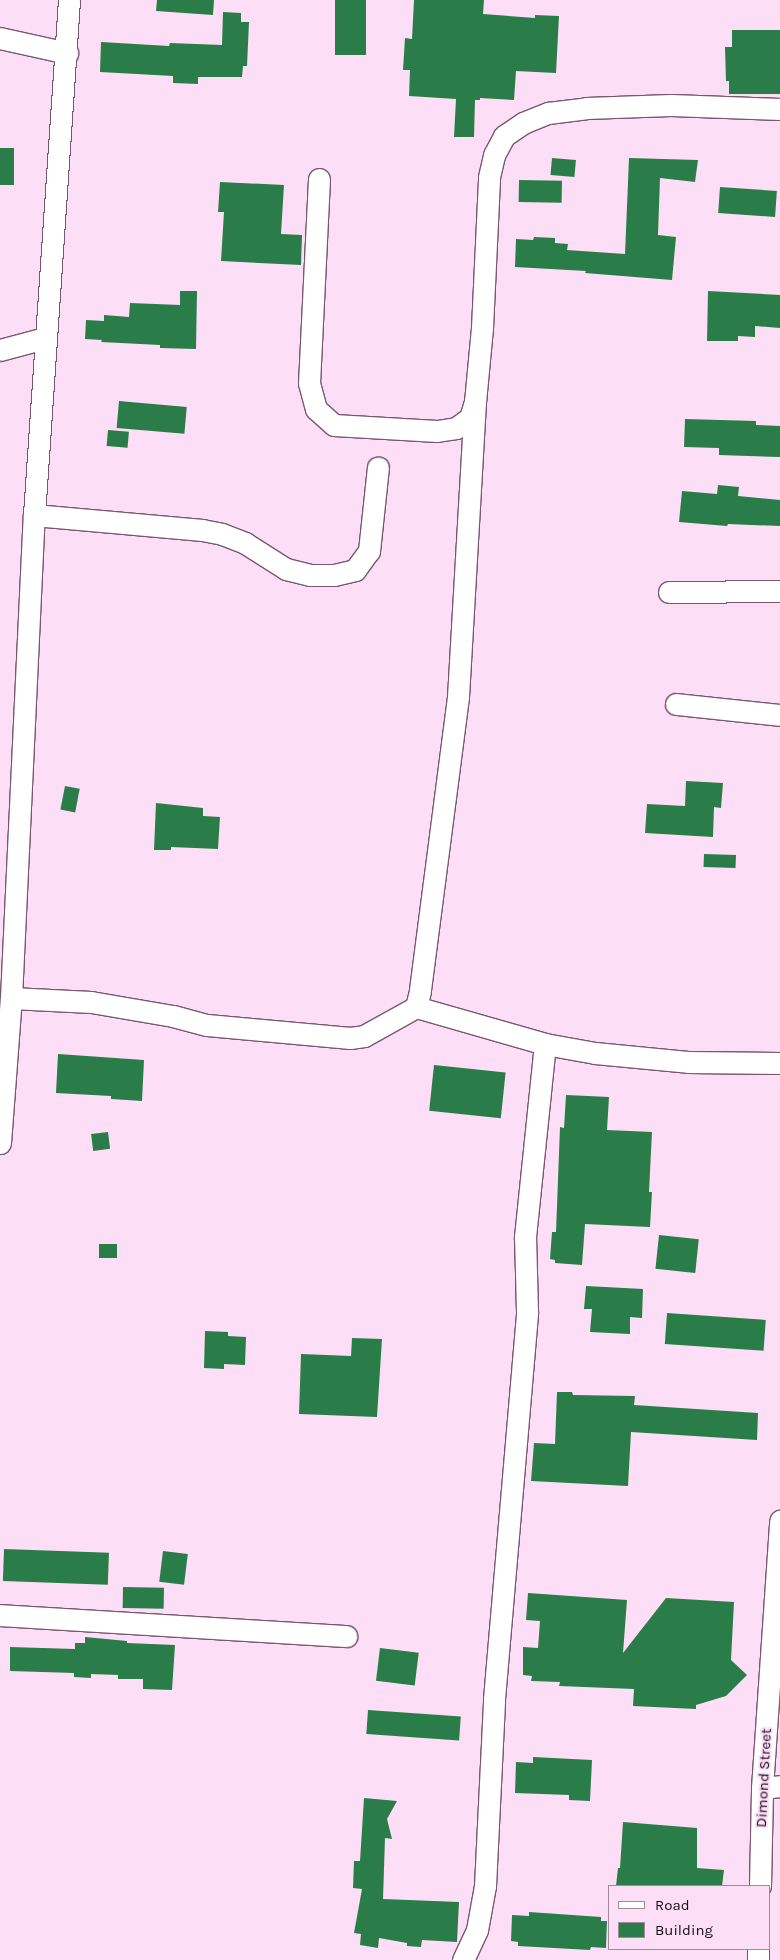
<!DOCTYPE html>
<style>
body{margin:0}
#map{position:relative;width:780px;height:1960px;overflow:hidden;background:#fddef7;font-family:Karla,sans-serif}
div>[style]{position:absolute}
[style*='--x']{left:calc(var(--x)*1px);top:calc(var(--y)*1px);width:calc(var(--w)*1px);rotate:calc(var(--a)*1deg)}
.building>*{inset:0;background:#2a7c48;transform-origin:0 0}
.roads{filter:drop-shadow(1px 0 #785772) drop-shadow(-1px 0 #785772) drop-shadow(0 1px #785772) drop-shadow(0 -1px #785772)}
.minor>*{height:21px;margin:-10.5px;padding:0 10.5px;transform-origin:10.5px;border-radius:10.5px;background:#fff}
span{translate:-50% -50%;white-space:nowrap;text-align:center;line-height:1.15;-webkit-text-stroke:4px #fddef7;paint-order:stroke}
.street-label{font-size:15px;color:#170a15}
.legend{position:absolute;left:608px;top:1885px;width:162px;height:65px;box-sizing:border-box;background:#fddef7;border:1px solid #a1899d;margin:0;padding:6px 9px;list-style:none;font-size:15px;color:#170a15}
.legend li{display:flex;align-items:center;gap:10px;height:25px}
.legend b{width:25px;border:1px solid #a1899d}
</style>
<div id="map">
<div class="building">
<div style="clip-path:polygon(157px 0,214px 0,213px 15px,156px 11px)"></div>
<div style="left:335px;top:0;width:31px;height:55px"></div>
<div style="clip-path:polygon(414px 0,484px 0,483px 14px,535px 18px,535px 15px,559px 16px,556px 73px,516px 71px,514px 100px,480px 98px,480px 100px,475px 100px,474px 137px,454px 137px,456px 99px,409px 96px,410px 70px,403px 70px,405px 38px,412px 39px)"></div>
<div style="clip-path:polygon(223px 12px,241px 13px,241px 22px,249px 22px,247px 66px,243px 66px,242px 77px,198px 77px,198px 84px,173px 83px,173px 76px,100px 72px,101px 42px,169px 46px,170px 43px,222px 45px)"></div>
<div style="clip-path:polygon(732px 30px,780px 30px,780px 94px,729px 94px,729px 81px,726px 81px,725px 47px,732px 47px)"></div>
<div style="left:0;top:148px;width:14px;height:37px"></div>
<div style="left:552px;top:158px;width:24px;height:17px;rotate:5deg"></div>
<div style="clip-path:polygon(629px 158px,698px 160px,695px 182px,660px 178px,658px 235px,676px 237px,672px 280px,585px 273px,586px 271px,515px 267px,516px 239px,533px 240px,534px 237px,555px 238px,555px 243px,568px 244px,567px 250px,625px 254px)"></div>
<div style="left:519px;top:180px;width:43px;height:22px;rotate:1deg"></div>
<div style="clip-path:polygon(220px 182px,284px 185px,281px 234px,302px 235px,301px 265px,221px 261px,224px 212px,218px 212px)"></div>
<div style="left:720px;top:187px;width:57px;height:26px;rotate:4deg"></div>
<div style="clip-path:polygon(180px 291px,197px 291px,196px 349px,160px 348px,160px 345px,101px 342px,102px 340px,85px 339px,86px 320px,104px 321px,104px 315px,129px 317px,130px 303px,180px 305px)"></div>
<div style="clip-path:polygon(708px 291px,780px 295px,780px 328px,755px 326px,755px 337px,738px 336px,738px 341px,707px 341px)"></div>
<div style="left:119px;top:401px;width:68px;height:27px;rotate:5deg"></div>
<div style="clip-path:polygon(685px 419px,756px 421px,756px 425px,780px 426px,780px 457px,719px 455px,719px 448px,684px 447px)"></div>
<div style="left:108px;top:430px;width:21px;height:16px;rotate:5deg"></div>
<div style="clip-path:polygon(718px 485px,739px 487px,738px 496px,780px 500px,780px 526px,728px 524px,727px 526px,679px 522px,682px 491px,717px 494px)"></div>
<div style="clip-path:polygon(686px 781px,723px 783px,721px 808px,714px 807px,713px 837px,645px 833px,647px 804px,685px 806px)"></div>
<div style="left:65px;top:786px;width:15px;height:24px;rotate:11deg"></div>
<div style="clip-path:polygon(156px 803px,203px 808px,203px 816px,220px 817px,218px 849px,171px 847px,171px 850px,154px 850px)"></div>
<div style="left:704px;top:854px;width:32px;height:13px;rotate:2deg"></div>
<div style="clip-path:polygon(58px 1054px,144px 1060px,142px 1101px,111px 1099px,111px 1096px,56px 1093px)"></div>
<div style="left:434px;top:1065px;width:72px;height:46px;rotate:6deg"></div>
<div style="clip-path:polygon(566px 1095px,609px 1097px,607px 1130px,652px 1132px,649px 1192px,652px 1192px,650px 1227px,585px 1224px,582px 1265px,555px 1263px,555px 1260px,550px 1259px,552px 1232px,556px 1232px,560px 1127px,564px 1128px)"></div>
<div style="left:108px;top:1132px;width:17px;height:17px;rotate:83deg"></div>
<div style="left:659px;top:1235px;width:40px;height:34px;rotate:6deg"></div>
<div style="left:117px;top:1244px;width:14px;height:18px;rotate:90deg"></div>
<div style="clip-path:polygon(586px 1286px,643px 1289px,642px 1318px,630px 1317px,630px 1334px,590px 1332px,592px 1309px,584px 1309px)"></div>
<div style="left:667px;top:1313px;width:99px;height:31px;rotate:4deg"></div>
<div style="clip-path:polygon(205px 1331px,228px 1332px,228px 1336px,246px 1337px,245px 1365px,224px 1364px,224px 1369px,204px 1368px)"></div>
<div style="clip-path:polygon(352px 1338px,382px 1339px,377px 1417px,299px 1414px,301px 1354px,351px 1356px)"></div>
<div style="clip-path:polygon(557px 1392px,572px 1392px,573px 1395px,635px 1396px,634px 1405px,758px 1413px,757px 1440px,631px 1432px,628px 1486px,531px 1481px,534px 1443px,555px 1444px)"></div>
<div style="left:4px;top:1549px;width:105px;height:32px;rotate:2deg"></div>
<div style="left:163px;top:1551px;width:25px;height:31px;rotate:7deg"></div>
<div style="left:123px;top:1587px;width:41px;height:21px;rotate:1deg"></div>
<div style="clip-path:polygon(528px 1593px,627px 1600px,623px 1653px,666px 1598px,734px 1602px,731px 1660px,747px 1675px,726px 1696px,696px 1705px,696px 1709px,633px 1706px,634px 1689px,559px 1686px,560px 1682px,531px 1681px,532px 1676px,523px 1675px,523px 1647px,538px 1648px,540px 1621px,526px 1620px)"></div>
<div style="clip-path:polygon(85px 1637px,127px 1641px,127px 1643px,175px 1645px,172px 1690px,143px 1689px,143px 1679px,118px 1679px,118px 1675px,91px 1674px,91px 1678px,74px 1677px,74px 1673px,10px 1671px,10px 1647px,75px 1649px,75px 1643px,85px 1643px)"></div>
<div style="left:380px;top:1648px;width:39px;height:33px;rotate:7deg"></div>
<div style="left:368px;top:1710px;width:93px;height:24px;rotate:4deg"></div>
<div style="clip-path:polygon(533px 1757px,592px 1760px,590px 1801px,569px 1800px,569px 1795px,515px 1793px,516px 1762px,533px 1763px)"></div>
<div style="clip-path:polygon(364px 1798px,397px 1801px,387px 1819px,392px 1839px,385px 1838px,383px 1899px,459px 1902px,457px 1942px,422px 1940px,421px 1947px,407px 1946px,407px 1943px,379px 1938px,378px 1948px,360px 1945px,361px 1934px,354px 1933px,362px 1889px,353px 1888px,354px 1861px,360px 1861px)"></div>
<div style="clip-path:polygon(623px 1822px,697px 1828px,697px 1868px,724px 1870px,722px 1886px,616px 1886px,618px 1868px,620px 1868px)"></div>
<div style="clip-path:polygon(529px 1912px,601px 1917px,601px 1921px,607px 1921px,606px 1948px,591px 1947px,590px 1950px,518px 1946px,518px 1942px,511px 1941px,512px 1915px,529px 1916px)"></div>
</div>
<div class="roads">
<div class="minor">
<div style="--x:0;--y:38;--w:69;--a:12.6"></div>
<div style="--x:319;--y:179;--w:204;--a:92.8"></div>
<div style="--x:309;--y:383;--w:27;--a:75"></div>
<div style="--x:316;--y:409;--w:24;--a:42"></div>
<div style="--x:334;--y:425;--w:103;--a:3.3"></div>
<div style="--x:437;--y:431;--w:19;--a:-9"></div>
<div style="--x:456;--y:428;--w:17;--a:-36"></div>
<div style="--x:470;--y:418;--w:17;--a:-73"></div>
<div style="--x:475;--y:402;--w:74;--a:-84.6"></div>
<div style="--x:482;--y:328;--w:151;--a:-87.3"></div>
<div style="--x:489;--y:177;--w:23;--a:-77"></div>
<div style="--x:494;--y:155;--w:21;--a:-62"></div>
<div style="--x:504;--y:136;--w:23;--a:-34"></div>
<div style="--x:523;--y:123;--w:27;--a:-22"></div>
<div style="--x:548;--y:113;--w:38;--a:-7"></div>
<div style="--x:586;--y:108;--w:85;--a:-2"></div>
<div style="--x:671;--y:105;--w:109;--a:2.1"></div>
<div style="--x:0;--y:350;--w:47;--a:-14.9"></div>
<div style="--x:475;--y:402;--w:295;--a:93.3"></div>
<div style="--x:458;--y:697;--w:296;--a:97.4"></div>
<div style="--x:420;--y:991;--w:16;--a:104"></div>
<div style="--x:416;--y:1007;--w:134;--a:16"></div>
<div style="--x:545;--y:1044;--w:51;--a:10.2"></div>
<div style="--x:595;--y:1053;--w:93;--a:5.5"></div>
<div style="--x:688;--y:1062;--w:92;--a:0.6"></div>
<div style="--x:34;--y:515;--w:169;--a:5.1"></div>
<div style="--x:202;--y:530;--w:20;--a:11"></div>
<div style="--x:222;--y:534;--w:25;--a:21"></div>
<div style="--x:245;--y:543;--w:49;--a:32.4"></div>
<div style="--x:286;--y:569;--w:25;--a:14"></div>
<div style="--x:310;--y:575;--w:24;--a:0"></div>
<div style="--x:334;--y:575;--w:22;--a:-13"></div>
<div style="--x:355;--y:570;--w:24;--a:-54"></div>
<div style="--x:369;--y:551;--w:84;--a:-83.9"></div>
<div style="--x:669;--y:592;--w:111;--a:-0.5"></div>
<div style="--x:676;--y:704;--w:105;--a:6"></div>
<div style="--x:11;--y:998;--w:80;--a:2.9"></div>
<div style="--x:91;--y:1002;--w:83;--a:9.7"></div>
<div style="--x:173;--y:1016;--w:35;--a:15"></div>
<div style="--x:207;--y:1025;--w:144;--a:5.2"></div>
<div style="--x:350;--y:1038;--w:14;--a:-8"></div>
<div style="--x:364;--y:1036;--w:60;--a:-29.1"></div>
<div style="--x:0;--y:1143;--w:145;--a:-85.7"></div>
<div style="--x:11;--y:998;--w:484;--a:-87.3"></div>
<div style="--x:34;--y:515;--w:516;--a:-86.11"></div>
<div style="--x:0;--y:1615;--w:347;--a:3.5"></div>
<div style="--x:762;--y:1788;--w:18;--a:-6"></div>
<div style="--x:760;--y:1886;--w:98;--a:-88.8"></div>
<div style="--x:762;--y:1788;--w:268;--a:-86.1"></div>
<div style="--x:463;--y:1960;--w:33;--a:-65"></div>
<div style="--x:477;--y:1930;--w:45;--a:-79.7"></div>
<div style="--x:485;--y:1886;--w:187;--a:-87.2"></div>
<div style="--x:494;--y:1699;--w:389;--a:-85.1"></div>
<div style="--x:527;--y:1311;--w:74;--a:-91.5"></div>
<div style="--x:525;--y:1237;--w:194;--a:-84.1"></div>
<div style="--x:758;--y:1960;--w:11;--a:-90"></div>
</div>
</div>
<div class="street-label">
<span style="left:764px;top:1778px;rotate:-87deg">Dimond Street</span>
</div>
<ul class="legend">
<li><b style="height:6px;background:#fff"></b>Road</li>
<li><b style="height:14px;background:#2a7c48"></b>Building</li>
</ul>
</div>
